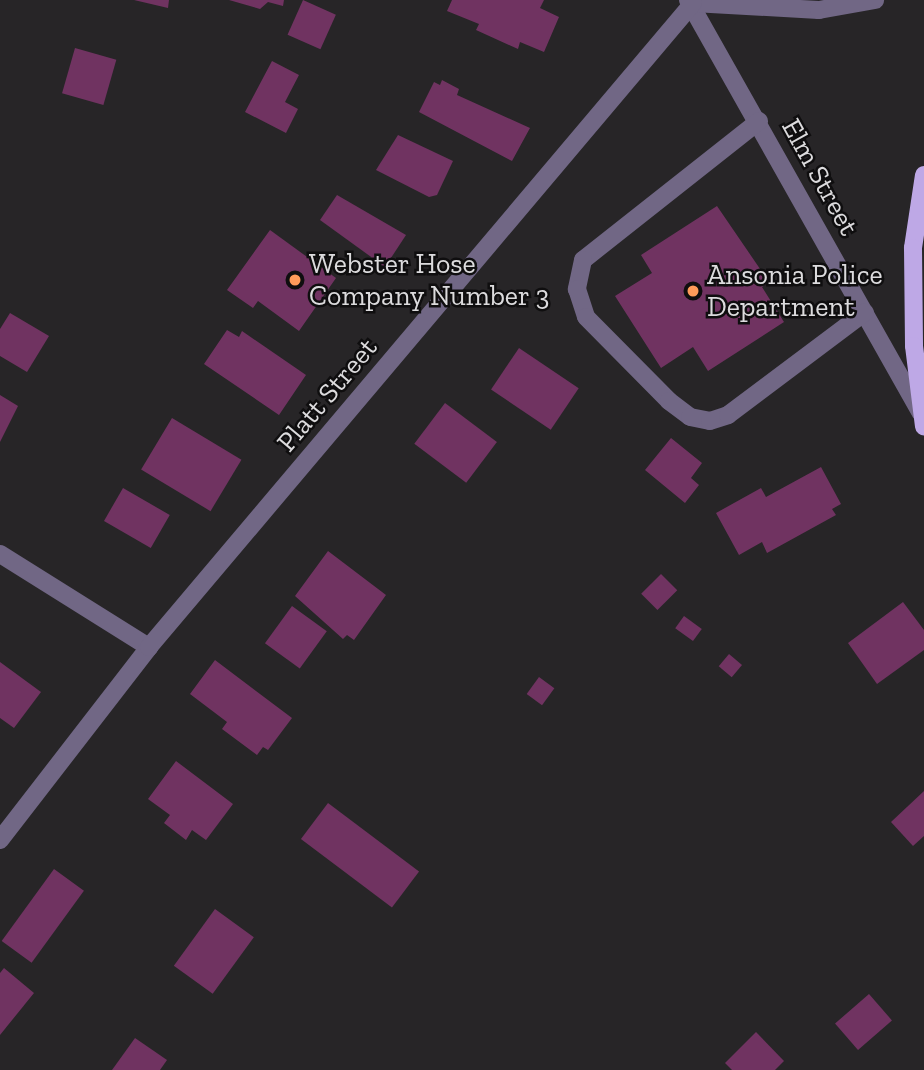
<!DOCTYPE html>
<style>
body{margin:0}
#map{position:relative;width:924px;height:1070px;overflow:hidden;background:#272527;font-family:"Zilla Slab",serif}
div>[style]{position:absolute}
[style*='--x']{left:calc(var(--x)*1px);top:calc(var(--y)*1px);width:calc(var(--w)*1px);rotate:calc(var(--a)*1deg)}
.building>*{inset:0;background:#703361;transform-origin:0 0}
.minor>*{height:18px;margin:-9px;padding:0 9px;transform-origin:9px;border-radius:9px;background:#716785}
.major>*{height:18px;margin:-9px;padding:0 9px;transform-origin:9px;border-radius:9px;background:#bea8e6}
.dots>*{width:19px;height:19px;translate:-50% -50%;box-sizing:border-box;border:4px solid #0f0e0f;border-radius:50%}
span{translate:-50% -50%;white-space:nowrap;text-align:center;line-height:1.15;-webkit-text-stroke:5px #0f0e0f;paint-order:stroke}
.street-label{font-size:28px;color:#dcdbdd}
.poi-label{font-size:28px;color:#dcdbdd}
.left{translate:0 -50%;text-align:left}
</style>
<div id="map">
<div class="building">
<div style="clip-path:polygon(134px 0,169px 0,168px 8px)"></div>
<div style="clip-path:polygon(229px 0,284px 0,283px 6px,268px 2px,260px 9px)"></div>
<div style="left:303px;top:0;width:36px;height:38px;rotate:24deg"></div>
<div style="clip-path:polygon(452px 0,544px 0,540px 8px,559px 17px,544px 52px,520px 42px,518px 49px,476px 30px,479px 24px,447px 11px)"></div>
<div style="left:75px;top:48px;width:43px;height:47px;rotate:16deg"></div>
<div style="clip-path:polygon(272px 61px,299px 75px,285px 102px,298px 109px,286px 133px,245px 112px)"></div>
<div style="clip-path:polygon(442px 80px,459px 89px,457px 95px,530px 128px,512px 161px,419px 112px,434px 82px,440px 85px)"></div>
<div style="clip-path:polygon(398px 135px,453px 161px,437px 195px,429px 197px,376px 170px)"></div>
<div style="clip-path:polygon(337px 195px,406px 235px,385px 267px,320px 220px)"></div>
<div style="clip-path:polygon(717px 206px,769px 282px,762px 287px,784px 322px,708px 371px,693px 347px,661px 368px,615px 296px,652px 273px,641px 255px)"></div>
<div style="clip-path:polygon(270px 230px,336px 278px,299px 331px,258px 301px,253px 308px,227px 290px)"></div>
<div style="clip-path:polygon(10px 313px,49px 336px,27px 372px,0 356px,0 329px)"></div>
<div style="clip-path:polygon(227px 330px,239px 337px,242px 331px,306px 375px,279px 415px,204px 364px)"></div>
<div style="left:519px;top:348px;width:72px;height:50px;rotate:34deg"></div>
<div style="clip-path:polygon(0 395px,18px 406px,0 442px)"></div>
<div style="left:445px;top:403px;width:65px;height:51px;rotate:37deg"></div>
<div style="left:172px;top:418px;width:81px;height:60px;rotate:31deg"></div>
<div style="clip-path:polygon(671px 438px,702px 463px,691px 478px,699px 485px,685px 503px,645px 470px)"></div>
<div style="clip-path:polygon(821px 467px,841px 504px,832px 509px,836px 515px,767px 553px,762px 542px,739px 555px,716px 513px,761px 488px,766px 497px)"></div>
<div style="left:123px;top:488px;width:54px;height:38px;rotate:30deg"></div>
<div style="clip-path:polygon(328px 551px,386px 595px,354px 640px,347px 635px,343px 639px,295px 596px)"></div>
<div style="left:661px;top:574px;width:23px;height:28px;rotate:45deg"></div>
<div style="clip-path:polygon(903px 602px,924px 630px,924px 650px,877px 684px,848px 643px)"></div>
<div style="left:292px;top:606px;width:43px;height:46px;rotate:36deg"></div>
<div style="left:684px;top:616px;width:22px;height:15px;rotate:36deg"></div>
<div style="left:729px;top:654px;width:17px;height:16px;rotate:40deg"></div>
<div style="clip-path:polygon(215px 660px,292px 718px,268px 750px,263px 747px,257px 755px,222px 729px,227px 722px,190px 694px)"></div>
<div style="clip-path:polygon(0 662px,41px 692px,14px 728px,0 718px)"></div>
<div style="left:539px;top:677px;width:19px;height:21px;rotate:36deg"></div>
<div style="clip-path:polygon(176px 761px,233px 804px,206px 840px,192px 830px,186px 840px,164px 823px,170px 815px,148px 799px)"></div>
<div style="clip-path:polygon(924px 791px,924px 836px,913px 846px,891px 822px)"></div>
<div style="left:328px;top:803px;width:114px;height:45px;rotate:37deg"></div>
<div style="left:54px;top:869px;width:37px;height:89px;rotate:36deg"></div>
<div style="left:215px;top:909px;width:48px;height:70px;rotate:36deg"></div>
<div style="clip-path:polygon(4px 968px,34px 993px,0 1035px,0 973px)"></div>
<div style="left:869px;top:994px;width:35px;height:45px;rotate:49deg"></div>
<div style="clip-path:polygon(756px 1032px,784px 1061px,775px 1070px,732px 1070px,725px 1063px)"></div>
<div style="clip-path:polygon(135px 1038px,167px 1060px,160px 1070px,112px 1070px)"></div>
</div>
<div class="minor">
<div style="--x:688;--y:0;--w:474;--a:60.6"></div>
<div style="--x:693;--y:3;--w:126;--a:3.2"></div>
<div style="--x:819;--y:10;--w:57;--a:-10.1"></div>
<div style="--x:759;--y:121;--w:224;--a:141.7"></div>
<div style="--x:583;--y:260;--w:30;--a:102"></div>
<div style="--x:577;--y:289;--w:29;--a:72"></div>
<div style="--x:586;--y:317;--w:118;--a:45.3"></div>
<div style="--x:669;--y:401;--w:26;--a:37"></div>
<div style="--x:690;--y:417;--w:20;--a:11"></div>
<div style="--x:710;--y:421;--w:19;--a:-18"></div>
<div style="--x:728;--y:415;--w:171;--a:-36.9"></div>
<div style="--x:0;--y:554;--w:176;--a:32"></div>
<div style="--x:0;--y:840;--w:244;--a:-52.3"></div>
<div style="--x:149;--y:647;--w:843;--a:-49.81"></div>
</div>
<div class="major">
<div style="--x:924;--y:175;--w:74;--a:98.6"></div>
<div style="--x:913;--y:248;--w:98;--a:89.4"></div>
<div style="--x:914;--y:346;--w:81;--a:82.9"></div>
</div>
<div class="dots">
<div style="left:295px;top:280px;background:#ff9b5a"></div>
<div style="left:693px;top:291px;background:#ff9b5a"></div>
</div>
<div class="street-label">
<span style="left:820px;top:177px;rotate:61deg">Elm Street</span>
<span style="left:327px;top:395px;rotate:-50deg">Platt Street</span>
</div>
<div class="poi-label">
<span class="left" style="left:309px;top:280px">Webster Hose<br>Company Number 3</span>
<span class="left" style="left:707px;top:291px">Ansonia Police<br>Department</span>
</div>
</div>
